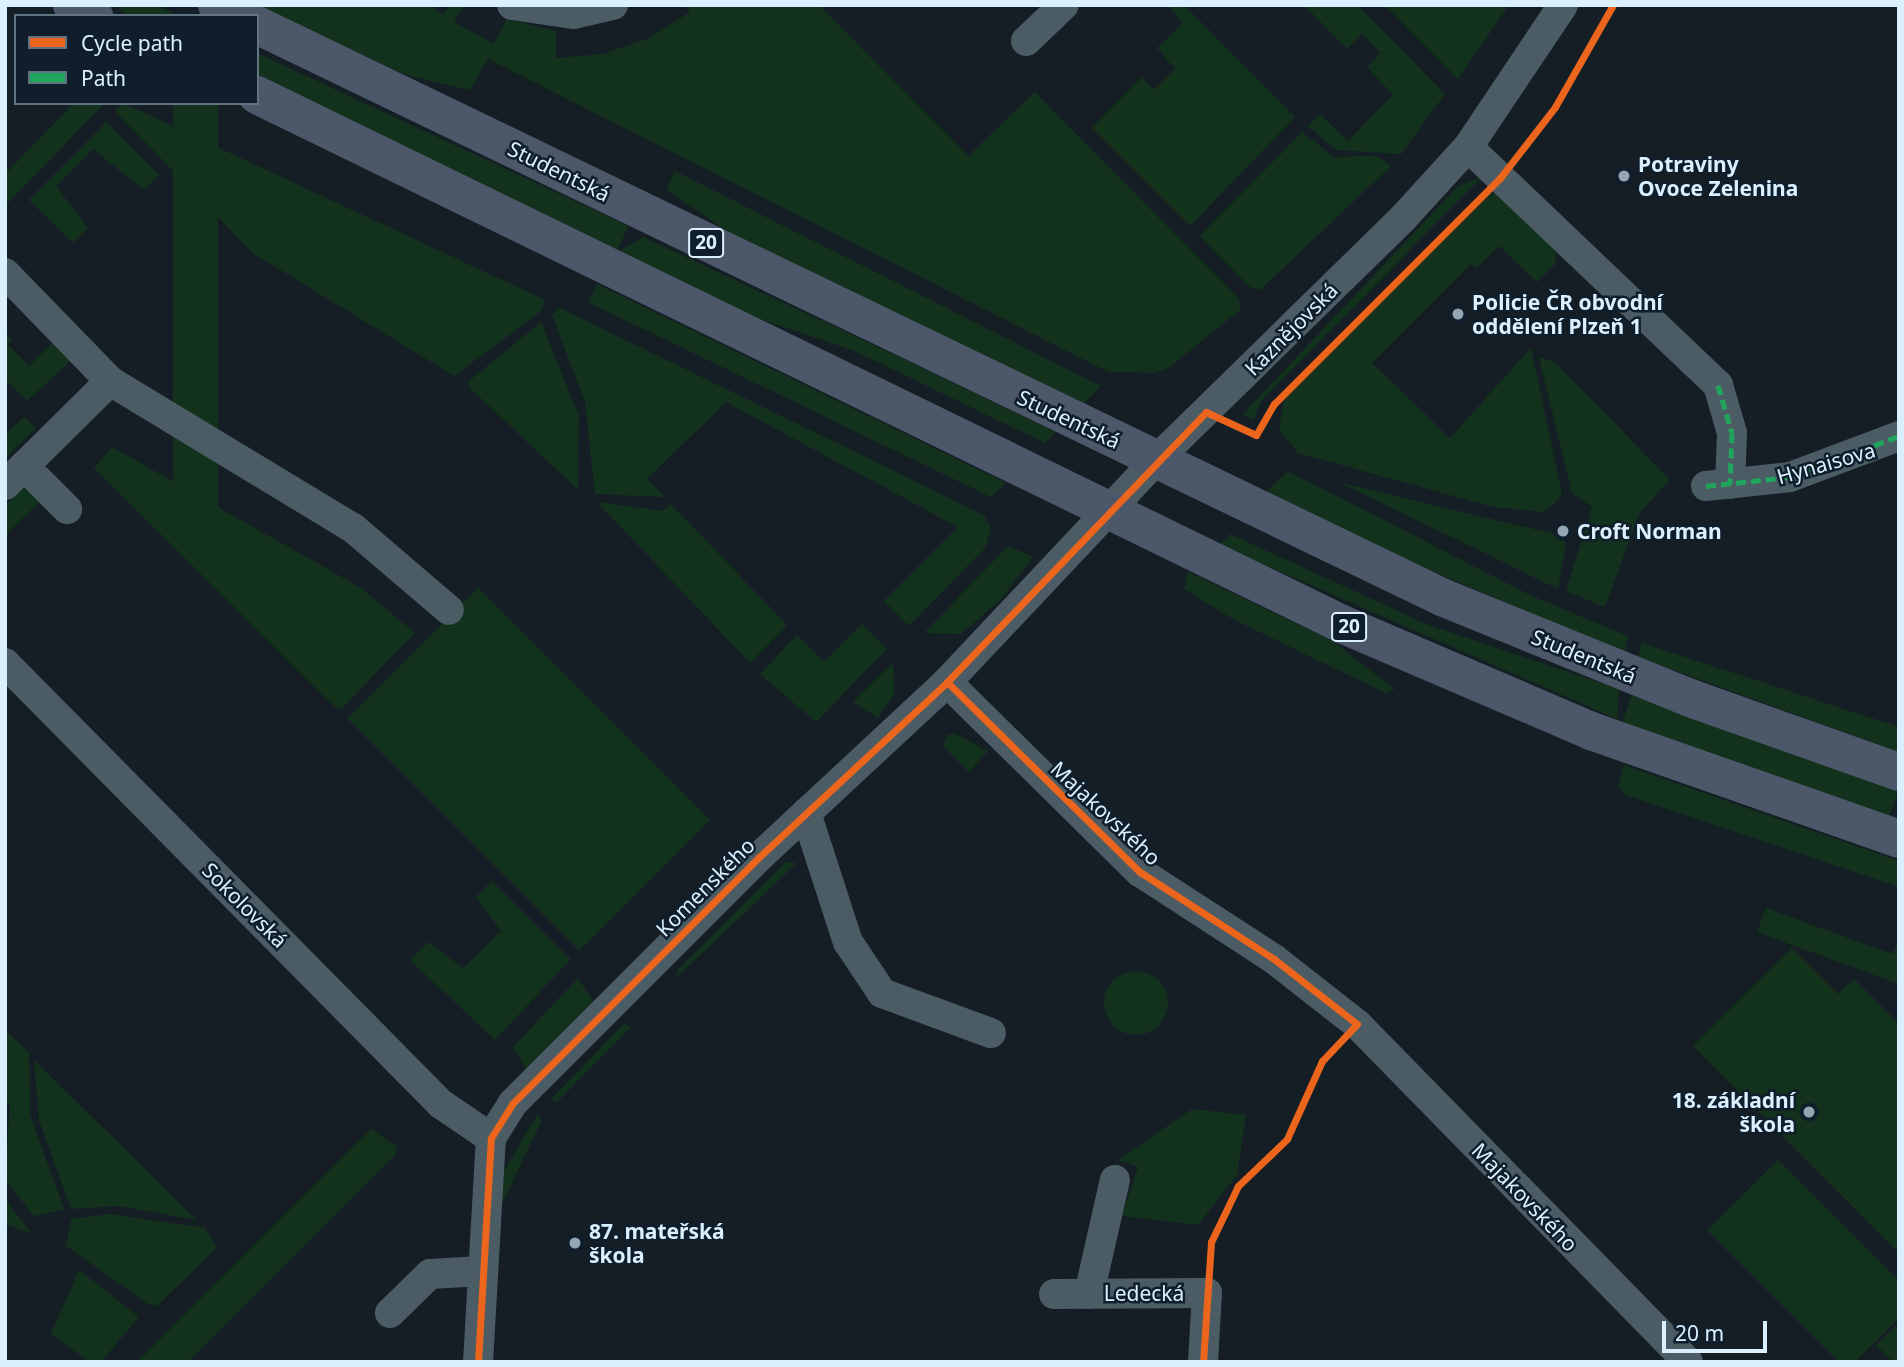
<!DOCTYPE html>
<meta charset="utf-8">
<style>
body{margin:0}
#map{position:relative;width:1904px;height:1367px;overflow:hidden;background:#161e25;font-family:"Noto Sans",sans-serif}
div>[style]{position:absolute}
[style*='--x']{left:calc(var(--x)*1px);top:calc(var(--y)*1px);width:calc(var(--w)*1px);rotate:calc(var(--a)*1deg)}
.green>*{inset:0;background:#13321d;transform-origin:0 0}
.round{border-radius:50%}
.minor>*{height:30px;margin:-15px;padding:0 15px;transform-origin:15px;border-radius:15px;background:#4c5c65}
.primary>*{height:38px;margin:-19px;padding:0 19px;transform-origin:19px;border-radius:19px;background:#4c576a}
.quiet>*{height:5px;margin-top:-2.5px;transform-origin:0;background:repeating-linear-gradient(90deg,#20a55d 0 10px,transparent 0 15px)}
.cycleway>*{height:7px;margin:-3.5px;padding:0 3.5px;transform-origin:3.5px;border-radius:3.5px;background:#eb651d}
.dots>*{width:19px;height:19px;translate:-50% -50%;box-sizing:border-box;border:4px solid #101e2b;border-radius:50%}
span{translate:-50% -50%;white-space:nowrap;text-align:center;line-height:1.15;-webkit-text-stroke:5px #101e2b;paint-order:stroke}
.shield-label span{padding:2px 5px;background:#101e2b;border:2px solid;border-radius:5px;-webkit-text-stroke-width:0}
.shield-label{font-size:19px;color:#daf0ff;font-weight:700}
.poi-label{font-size:21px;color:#daf0ff;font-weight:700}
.left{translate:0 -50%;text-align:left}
.right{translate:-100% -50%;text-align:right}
.street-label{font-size:21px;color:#daf0ff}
.frame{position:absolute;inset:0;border:7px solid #daf0ff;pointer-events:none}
.legend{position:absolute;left:14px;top:14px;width:245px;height:91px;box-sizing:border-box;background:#101e2b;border:2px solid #617280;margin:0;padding:9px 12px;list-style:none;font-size:21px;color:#daf0ff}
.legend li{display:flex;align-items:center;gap:14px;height:35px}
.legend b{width:35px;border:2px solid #617280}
.scale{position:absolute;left:1662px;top:1321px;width:105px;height:32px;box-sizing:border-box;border:4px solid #daf0ff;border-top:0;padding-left:9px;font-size:21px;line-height:24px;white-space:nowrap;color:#daf0ff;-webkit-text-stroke:5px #101e2b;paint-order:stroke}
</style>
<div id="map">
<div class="green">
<div style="clip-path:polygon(116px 5px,157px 5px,179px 16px,127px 16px)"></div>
<div style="clip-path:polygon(255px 5px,430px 5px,443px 14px,450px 5px,465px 5px,454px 22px,494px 44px,507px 19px,556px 31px,556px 58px,603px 54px,649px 38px,690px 12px,685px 5px,819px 5px,968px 156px,1035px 92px,1239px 299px,1241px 309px,1170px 367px,1155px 373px,1109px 372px,488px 59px,470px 90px,406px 75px)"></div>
<div style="clip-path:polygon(1168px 5px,1184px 5px,1295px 117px,1190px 226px,1092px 128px,1142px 77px,1154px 90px,1175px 69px,1157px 48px,1183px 23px)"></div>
<div style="clip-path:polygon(1304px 5px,1357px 5px,1445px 94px,1401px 154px,1336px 150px,1308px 126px,1320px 114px,1348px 141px,1393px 95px,1367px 67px,1381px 53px,1362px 34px,1347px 49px)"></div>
<div style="clip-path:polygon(1385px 5px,1509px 5px,1458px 79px)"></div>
<div style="left:257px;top:53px;width:410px;height:26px;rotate:25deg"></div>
<div style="clip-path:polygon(74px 103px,105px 103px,5px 206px,5px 174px)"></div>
<div style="clip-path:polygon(123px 103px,545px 300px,541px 311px,454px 376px,253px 253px,115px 111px)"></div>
<div style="left:173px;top:103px;width:45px;height:445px"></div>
<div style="clip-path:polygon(106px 122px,159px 175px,144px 190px,93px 149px,56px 186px,88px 228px,73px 243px,29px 200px)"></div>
<div style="clip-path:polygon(1302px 132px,1334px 157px,1377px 156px,1391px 166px,1260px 290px,1251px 288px,1200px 236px)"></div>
<div style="clip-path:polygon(675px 171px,1101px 386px,1083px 404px,745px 243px,666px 190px)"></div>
<div style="clip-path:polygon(1482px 177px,1261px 401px,1254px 419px,1242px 415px,1458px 186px)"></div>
<div style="clip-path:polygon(1497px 193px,1556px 250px,1555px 264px,1537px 282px,1499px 246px,1477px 268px,1471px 264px,1372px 363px,1450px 438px,1531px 348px,1562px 493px,1556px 502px,1544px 512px,1493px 507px,1298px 453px,1279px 429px,1284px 400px,1487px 195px)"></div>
<div style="clip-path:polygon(643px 237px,910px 362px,1055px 432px,1045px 443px,855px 351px,743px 313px,615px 253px)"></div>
<div style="clip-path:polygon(597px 284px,895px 429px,1006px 483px,991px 497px,588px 302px)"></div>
<div style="clip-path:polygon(560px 308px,984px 515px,991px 528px,985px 548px,909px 626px,884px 601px,958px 527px,726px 402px,647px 479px,665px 497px,595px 494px,585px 402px,552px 315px)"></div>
<div style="clip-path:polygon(541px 322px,579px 416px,578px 490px,470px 388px,469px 381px)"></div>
<div style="clip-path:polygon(5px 332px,12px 340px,8px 345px,29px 366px,59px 337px,77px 355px,27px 401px,5px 379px)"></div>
<div style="clip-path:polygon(1539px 357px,1555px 362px,1670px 480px,1640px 512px,1605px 607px,1566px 591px,1592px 507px,1572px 493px)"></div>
<div style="clip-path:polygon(24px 417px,36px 428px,5px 458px,5px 435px)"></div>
<div style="clip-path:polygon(112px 447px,361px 588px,415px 633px,342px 708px,335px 707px,94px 468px)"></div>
<div style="clip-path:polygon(1288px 471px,1534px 597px,1628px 636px,1625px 653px,1399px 557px,1266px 492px)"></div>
<div style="clip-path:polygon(1341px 483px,1559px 535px,1566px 543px,1558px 589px)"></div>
<div style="clip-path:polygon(26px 485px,46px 496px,5px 535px,5px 505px)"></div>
<div style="clip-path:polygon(597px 502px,663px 511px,671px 504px,787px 625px,750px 663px)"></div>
<div style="clip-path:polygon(1230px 534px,1426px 624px,1619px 689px,1617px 719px,1219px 545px)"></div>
<div style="clip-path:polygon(1008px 546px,1033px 557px,1001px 599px,961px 634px,924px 633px)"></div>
<div style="clip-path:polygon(1188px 572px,1331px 640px,1395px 689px,1385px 693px,1233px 619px,1184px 589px)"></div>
<div style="left:478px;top:588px;width:328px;height:185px;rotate:45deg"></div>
<div style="clip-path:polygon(862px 624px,887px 649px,816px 722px,760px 674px,797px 635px,824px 662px)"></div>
<div style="clip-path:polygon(1642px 643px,1899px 727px,1899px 752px,1638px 657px)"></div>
<div style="clip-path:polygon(893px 663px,894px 694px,878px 718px,853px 702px)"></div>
<div style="left:1632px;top:695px;width:283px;height:29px;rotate:20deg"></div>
<div style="clip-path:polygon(955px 734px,988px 751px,969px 772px,943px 747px,947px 735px)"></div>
<div style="clip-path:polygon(1624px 765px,1899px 861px,1899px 887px,1626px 795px,1618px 787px)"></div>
<div style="clip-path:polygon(786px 862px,797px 863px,675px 979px,678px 969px)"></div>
<div style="clip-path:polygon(492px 881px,571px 959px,495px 1040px,410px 960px,429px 942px,463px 968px,501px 931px,476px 897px)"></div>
<div style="clip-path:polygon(1766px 908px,1892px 954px,1899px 943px,1899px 984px,1757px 932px)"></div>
<div style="clip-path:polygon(1792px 948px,1838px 994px,1854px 979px,1899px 1023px,1899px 1253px,1693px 1046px)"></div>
<div class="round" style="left:1104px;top:971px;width:64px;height:64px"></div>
<div style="clip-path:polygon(578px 978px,593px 1001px,526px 1069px,513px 1047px)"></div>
<div style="clip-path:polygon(624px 1024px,631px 1027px,557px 1102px,550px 1100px)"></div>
<div style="clip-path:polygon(5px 1030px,29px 1053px,30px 1115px,64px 1209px,34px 1216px,5px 1180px,10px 1104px,5px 1103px)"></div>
<div style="clip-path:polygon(34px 1060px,197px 1220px,118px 1206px,71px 1209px,39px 1120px)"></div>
<div style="clip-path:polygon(1192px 1109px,1246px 1115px,1237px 1175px,1198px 1225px,1122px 1216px,1138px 1167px,1118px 1160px)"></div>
<div style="clip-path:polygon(538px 1113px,541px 1122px,496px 1216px,504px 1171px)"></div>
<div style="clip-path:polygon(371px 1129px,397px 1147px,395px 1155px,188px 1362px,137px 1362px)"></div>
<div style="clip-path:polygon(1778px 1160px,1899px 1281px,1899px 1318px,1855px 1362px,1839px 1362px,1707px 1230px)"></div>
<div style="clip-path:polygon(5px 1199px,32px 1234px,5px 1224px)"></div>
<div style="clip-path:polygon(110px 1214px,205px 1228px,217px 1247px,157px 1306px,148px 1304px,66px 1246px,71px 1219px)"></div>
<div style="clip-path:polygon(79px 1270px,139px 1317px,101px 1362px,90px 1362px,51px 1334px)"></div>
<div style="clip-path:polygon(1899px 1322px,1899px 1362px,1893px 1362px,1876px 1345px)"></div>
</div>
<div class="minor">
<div style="--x:512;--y:5;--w:63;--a:8.3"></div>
<div style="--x:574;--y:14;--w:40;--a:-13"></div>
<div style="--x:1026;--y:41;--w:52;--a:-43.5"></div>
<div style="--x:1468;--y:147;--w:345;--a:43.6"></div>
<div style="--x:1718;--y:385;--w:50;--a:73.7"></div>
<div style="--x:1732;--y:433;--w:51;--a:92.2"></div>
<div style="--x:5;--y:273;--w:151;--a:45.8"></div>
<div style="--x:24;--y:466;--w:61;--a:45"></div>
<div style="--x:5;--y:485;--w:148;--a:-44.7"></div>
<div style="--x:110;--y:381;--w:284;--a:31.2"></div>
<div style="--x:353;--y:528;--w:126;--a:40.5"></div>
<div style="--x:1706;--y:486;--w:84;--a:-6.1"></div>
<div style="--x:1790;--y:477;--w:116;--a:-20.6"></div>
<div style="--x:5;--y:663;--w:620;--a:45.33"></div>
<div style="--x:441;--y:1104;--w:60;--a:34.2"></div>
<div style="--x:947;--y:682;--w:271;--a:44.6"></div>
<div style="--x:1140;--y:872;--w:160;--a:33"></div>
<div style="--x:1274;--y:959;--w:105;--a:38.1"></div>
<div style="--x:1357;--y:1024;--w:473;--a:45.6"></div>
<div style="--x:806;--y:813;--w:136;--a:72"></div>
<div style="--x:848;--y:942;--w:61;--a:56.3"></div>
<div style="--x:882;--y:993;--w:116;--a:20.2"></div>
<div style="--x:1054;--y:1294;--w:153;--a:-0.4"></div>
<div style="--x:1207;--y:1293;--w:69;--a:93.3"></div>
<div style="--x:1089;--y:1294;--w:117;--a:-77.2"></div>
<div style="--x:390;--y:1313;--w:56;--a:-44.3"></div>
<div style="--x:430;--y:1274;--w:52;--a:-3.3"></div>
<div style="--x:478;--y:1362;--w:224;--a:-86.7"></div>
<div style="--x:491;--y:1138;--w:40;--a:-58"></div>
<div style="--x:512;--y:1104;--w:349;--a:-45"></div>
<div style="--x:759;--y:857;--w:257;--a:-42.9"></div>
<div style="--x:947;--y:682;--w:305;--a:-46.7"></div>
<div style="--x:1156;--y:460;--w:347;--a:-44.4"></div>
<div style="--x:1404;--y:217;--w:95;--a:-47.6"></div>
<div style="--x:1468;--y:147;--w:171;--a:-56.2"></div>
</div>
<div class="primary">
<div style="--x:72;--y:5;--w:25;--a:27"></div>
<div style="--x:217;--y:5;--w:25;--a:27"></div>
<div style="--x:257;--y:25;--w:1318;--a:25.77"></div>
<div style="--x:1444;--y:598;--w:266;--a:22.1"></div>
<div style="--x:1690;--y:698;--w:222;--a:19.5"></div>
<div style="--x:257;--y:95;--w:1209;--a:25.99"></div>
<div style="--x:1344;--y:625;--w:269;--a:23.2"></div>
<div style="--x:1591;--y:731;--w:326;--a:19.3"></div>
</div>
<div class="quiet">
<div style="--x:1718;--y:385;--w:50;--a:73.7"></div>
<div style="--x:1732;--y:433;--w:51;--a:92.2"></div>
<div style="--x:1706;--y:486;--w:84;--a:-6.1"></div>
<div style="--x:1790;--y:477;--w:116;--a:-20.6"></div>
</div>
<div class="cycleway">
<div style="--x:947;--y:682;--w:271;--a:44.6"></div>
<div style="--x:1140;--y:872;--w:160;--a:33"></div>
<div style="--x:1274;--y:959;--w:105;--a:38.1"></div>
<div style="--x:1357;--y:1024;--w:51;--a:133.4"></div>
<div style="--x:1322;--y:1061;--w:85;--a:114.2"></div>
<div style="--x:1287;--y:1139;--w:68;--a:136.2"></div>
<div style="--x:1238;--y:1186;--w:62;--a:115.7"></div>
<div style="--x:1211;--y:1242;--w:120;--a:93.8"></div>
<div style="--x:478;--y:1362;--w:224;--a:-86.7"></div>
<div style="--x:491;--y:1138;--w:40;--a:-58"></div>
<div style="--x:512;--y:1104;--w:349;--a:-45"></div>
<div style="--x:759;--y:857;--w:257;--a:-42.9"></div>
<div style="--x:947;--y:682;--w:374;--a:-46.2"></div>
<div style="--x:1206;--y:412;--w:55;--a:24.7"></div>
<div style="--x:1256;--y:435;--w:36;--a:-60"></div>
<div style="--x:1274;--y:404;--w:320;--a:-45"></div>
<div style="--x:1500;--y:178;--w:90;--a:-52.2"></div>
<div style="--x:1555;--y:107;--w:117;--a:-60.4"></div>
</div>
<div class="dots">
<div style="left:1624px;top:176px;background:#95a6b3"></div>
<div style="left:1458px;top:314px;background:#95a6b3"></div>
<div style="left:1563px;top:531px;background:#95a6b3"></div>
<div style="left:1809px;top:1112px;background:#95a6b3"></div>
<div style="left:575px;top:1243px;background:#95a6b3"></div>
</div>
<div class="shield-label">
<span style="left:706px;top:243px">20</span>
<span style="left:1349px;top:627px">20</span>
</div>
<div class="poi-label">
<span class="left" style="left:1638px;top:176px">Potraviny<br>Ovoce Zelenina</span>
<span class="left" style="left:1472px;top:314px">Policie ČR obvodní<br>oddělení Plzeň 1</span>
<span class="left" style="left:1577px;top:531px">Croft Norman</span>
<span class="right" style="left:1795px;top:1112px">18. základní<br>škola</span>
<span class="left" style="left:589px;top:1243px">87. mateřská<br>škola</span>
</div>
<div class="street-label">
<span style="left:559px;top:171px;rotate:26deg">Studentská</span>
<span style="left:1291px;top:329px;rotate:-45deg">Kaznějovská</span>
<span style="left:1069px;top:419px;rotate:25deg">Studentská</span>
<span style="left:1826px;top:463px;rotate:-16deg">Hynaisova</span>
<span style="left:1584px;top:656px;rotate:22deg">Studentská</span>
<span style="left:1106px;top:813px;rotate:43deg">Majakovského</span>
<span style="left:705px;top:887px;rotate:-45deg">Komenského</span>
<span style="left:245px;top:905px;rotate:45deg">Sokolovská</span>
<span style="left:1525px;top:1197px;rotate:46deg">Majakovského</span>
<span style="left:1144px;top:1293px">Ledecká</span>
</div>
<div class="frame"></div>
<ul class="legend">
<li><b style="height:9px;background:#eb651d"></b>Cycle path</li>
<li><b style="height:9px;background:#20a55d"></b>Path</li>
</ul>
<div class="scale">20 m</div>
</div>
